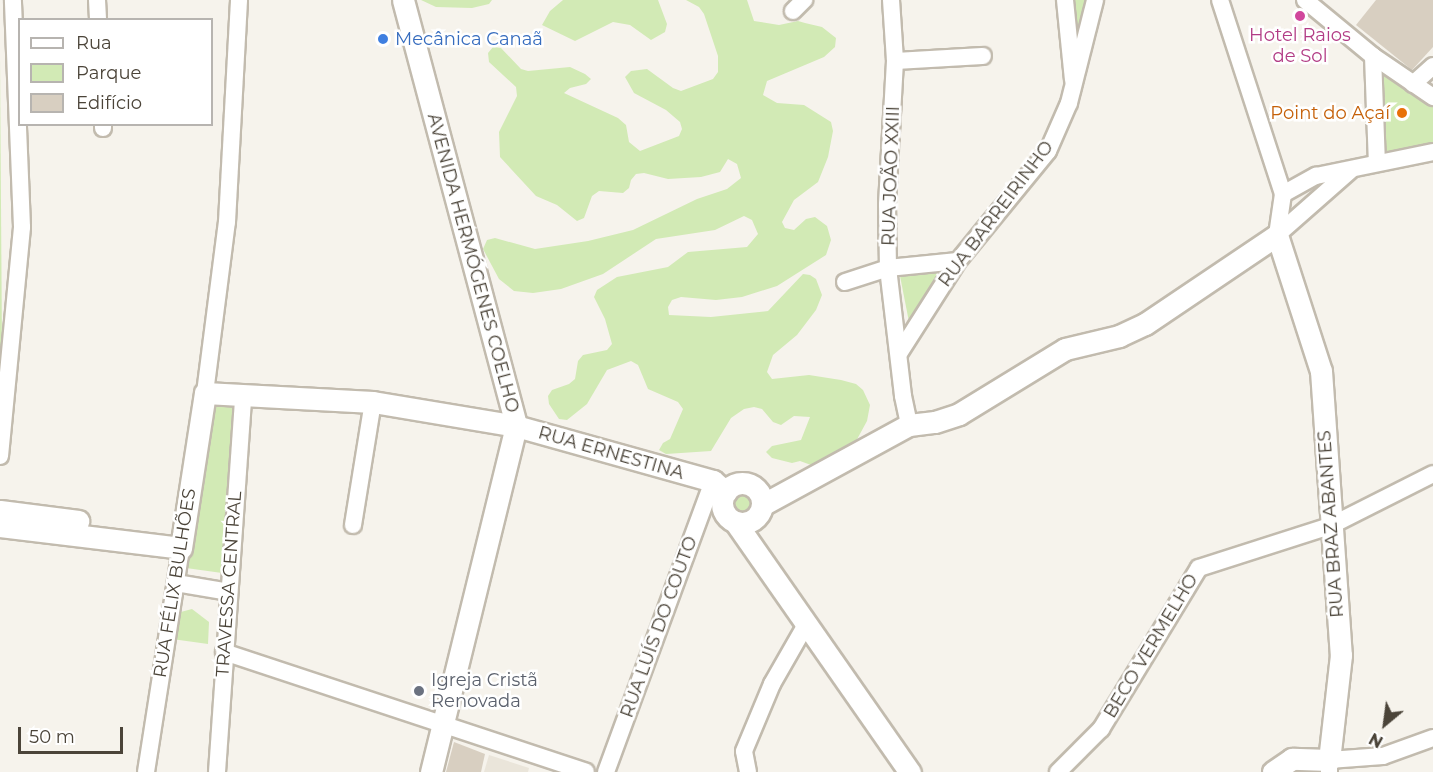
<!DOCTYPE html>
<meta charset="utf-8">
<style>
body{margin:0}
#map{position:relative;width:1433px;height:772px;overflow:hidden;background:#f6f3ec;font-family:Montserrat,sans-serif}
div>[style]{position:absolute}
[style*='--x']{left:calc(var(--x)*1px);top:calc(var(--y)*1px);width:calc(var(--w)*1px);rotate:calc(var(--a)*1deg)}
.residential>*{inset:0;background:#eae5da}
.green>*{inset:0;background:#d2eab5}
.round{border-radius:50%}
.building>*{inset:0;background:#d8cfc1}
.roads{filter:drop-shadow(2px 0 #c2bbae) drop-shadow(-2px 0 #c2bbae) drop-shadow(0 2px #c2bbae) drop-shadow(0 -2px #c2bbae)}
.minor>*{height:16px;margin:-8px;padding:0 8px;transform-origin:8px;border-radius:8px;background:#fff}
.tertiary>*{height:21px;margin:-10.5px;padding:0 10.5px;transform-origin:10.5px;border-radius:10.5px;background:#fff}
.tertiary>.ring{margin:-10.5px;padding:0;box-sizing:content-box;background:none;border:21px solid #fff;border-radius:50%}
.dots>*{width:16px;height:16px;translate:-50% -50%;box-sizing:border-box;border:3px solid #fff;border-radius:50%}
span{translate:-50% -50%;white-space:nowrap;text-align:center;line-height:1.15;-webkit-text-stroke:5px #fff;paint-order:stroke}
.hotel-label{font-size:18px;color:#b23c85}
.shop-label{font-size:18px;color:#366cbe}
.left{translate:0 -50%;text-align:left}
.food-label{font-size:18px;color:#c56008}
.right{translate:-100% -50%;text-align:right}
.street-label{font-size:18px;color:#4b4439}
.worship-label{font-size:18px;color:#5b616d}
.legend{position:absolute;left:18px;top:18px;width:195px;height:108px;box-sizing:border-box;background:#fff;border:2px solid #b7b4b0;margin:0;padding:8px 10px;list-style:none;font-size:18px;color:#4b4439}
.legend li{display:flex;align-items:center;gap:12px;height:30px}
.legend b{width:30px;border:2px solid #b7b4b0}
.north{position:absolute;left:1355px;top:694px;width:60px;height:60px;-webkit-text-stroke:4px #fff;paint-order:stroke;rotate:209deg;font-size:16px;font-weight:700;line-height:24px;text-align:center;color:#4b4439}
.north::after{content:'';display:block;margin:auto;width:21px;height:27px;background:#4b4439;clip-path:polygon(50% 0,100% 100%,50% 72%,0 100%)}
.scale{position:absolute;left:18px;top:727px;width:105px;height:27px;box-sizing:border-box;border:3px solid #4b4439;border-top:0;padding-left:8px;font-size:18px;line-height:21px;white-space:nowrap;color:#4b4439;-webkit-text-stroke:4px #fff;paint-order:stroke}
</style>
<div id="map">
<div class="residential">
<div style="clip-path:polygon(489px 755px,529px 768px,528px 772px,484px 772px)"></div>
</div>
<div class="green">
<div style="clip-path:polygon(421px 0,492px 0,489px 4px,472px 8px,436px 7px)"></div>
<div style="clip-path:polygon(563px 0,658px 0,667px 24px,665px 32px,651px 40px,630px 25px,613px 22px,575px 41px,542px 25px,550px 11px)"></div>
<div style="clip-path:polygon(686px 0,747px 0,754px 21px,779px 25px,798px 21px,805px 23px,822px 27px,836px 38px,835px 47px,824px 57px,767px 81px,763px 95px,777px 103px,804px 105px,831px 122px,833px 131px,828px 157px,818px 182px,794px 200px,782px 222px,785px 228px,794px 230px,806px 219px,815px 217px,827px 226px,831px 240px,826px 255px,777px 286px,742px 297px,716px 300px,681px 297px,672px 300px,668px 307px,669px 315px,711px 317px,768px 311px,803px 274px,810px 275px,816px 279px,822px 295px,816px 310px,797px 335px,773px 355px,767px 372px,772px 379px,809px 375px,841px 380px,856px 384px,863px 390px,870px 405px,867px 421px,855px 443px,822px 469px,800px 461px,792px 463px,772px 458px,766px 452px,772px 446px,801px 440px,810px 417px,794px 416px,781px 425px,773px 422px,762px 409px,754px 407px,744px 409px,731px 418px,711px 451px,666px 454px,659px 450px,663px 443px,670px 439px,683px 409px,678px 402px,648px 389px,638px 365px,631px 361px,607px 370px,587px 404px,567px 420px,559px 419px,549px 404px,548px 396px,552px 390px,569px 384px,575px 379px,578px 361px,583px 355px,607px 350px,612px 344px,605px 319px,594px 297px,597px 290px,617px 277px,668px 267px,688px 252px,747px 247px,758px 234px,752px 220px,744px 216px,715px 230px,656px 239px,603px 274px,561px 289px,533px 293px,514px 291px,499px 279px,483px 249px,487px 240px,495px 238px,535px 249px,588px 241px,633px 230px,697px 199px,727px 189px,741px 178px,737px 164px,728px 159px,720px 172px,701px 177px,668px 179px,644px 173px,636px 174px,631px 180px,629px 188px,623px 193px,599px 191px,592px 196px,584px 218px,577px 221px,557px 205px,536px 196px,500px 157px,499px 132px,517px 96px,516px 87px,489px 62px,488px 53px,493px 47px,501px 48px,521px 69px,528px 71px,570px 67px,585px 74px,591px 79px,586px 84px,570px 88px,564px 93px,618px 118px,626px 125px,629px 142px,640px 151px,679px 136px,682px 129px,680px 122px,666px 110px,634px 93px,625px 77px,631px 71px,647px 69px,673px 88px,681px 91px,713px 79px,718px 72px,718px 56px,704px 14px,699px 7px)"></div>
<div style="clip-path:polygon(1070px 0,1089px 0,1075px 67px)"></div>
<div style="clip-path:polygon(0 57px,2px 349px,0 367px)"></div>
<div style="clip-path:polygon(1382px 70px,1433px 103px,1433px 144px,1385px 153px)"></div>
<div style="clip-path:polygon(947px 270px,910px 327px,900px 276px)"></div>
<div style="clip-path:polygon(211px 399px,236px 402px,222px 573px,186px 568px)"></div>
<div class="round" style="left:732px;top:494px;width:22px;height:22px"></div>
<div style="clip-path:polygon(192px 609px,209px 622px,208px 644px,172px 639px,177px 613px)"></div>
</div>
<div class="building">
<div style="clip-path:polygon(1376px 0,1433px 0,1433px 47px,1412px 70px,1356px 25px)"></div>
<div style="clip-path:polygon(454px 742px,485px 754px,481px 772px,446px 772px)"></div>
</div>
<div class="roads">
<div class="minor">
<div style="--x:97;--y:0;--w:20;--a:87"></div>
<div style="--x:891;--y:0;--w:61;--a:86.2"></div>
<div style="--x:895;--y:61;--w:144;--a:93.2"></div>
<div style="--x:887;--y:205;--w:63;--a:89.1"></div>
<div style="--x:888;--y:268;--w:129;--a:83.3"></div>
<div style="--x:903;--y:396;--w:30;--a:78"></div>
<div style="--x:1065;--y:0;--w:80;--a:84.3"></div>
<div style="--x:1220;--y:0;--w:204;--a:72"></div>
<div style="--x:1283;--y:194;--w:41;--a:98.3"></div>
<div style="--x:1305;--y:0;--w:88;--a:39.5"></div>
<div style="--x:1373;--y:56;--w:73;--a:34.3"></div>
<div style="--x:793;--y:11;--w:16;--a:-45"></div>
<div style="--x:1373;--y:56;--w:107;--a:87.9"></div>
<div style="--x:895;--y:61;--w:88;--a:-3.3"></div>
<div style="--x:1413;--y:84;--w:27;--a:-42"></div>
<div style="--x:103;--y:124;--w:4;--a:90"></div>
<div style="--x:1283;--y:194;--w:38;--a:-29"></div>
<div style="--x:1316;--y:176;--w:119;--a:-11.6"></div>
<div style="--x:1277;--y:235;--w:98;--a:-41.3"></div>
<div style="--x:845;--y:282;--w:45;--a:-18"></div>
<div style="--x:888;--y:268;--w:70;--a:-5.7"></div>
<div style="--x:900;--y:352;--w:108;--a:-57.5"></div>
<div style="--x:958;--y:261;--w:142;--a:-50.7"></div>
<div style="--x:1048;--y:151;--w:52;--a:-66.4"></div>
<div style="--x:1069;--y:103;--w:106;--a:-75.8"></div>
<div style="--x:205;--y:393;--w:172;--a:-82.7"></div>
<div style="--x:227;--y:222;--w:222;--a:-86.9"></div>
<div style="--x:0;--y:456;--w:230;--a:-84.5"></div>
<div style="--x:22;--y:227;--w:227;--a:-92.3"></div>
<div style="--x:353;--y:525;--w:125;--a:-80.8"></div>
<div style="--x:176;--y:583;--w:54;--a:9.6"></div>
<div style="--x:224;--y:652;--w:381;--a:18.3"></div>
<div style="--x:146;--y:772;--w:227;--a:-81.1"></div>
<div style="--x:217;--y:772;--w:376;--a:-86"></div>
<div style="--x:606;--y:772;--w:310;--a:-69.8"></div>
<div style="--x:748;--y:772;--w:21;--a:-101"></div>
<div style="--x:744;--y:751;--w:73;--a:-67.3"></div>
<div style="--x:772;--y:684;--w:70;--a:-60.2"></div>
<div style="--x:1058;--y:772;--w:61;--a:-45"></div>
<div style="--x:1101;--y:729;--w:188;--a:-58.7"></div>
<div style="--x:1199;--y:568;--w:138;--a:-17.8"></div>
<div style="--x:1330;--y:526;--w:115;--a:-26.8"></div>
<div style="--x:1329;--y:772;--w:12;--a:-90"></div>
<div style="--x:1329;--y:760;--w:54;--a:-4.2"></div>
<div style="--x:1383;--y:756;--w:53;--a:-19.8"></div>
</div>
<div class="tertiary">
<div style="--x:403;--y:0;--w:441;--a:75.1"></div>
<div style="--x:516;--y:426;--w:356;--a:103.8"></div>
<div class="ring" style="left:722px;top:483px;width:19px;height:19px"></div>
<div style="--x:762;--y:505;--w:167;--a:-28.6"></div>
<div style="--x:909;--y:425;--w:26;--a:-7"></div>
<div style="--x:935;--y:422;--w:25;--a:-18"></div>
<div style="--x:959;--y:414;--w:124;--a:-31.5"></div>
<div style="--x:1065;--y:349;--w:56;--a:-13.5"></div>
<div style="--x:1119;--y:336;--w:29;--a:-25"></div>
<div style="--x:1145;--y:324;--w:159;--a:-34"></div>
<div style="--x:1277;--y:235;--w:143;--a:72.1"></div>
<div style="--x:1321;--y:371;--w:285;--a:86"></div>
<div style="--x:1341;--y:655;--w:106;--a:96.5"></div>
<div style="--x:1329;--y:760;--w:37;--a:-178"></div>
<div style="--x:1292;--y:759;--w:23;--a:146"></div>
<div style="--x:0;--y:511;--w:79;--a:7.3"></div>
<div style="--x:736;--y:523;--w:304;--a:55.1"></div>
<div style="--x:0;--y:526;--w:182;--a:6.9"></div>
<div style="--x:181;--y:548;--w:157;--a:-81.2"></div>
<div style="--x:205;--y:393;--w:168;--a:3.1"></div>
<div style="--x:373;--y:402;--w:145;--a:9.5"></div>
<div style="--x:516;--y:426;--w:205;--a:15.6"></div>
<div style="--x:713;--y:481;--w:17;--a:40"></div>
</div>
</div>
<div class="dots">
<div style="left:1300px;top:16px;background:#d1479c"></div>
<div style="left:383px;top:39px;background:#3f7fe0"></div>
<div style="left:1402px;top:113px;background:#e8710a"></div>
<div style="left:419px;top:691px;background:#6b7280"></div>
</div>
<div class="hotel-label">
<span style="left:1300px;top:46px">Hotel Raios<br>de Sol</span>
</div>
<div class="shop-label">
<span class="left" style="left:395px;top:39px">Mecânica Canaã</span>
</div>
<div class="food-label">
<span class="right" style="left:1390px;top:113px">Point do Açaí</span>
</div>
<div class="street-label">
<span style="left:891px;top:176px;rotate:-88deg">RUA JOÃO XXIII</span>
<span style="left:996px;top:214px;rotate:-53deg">RUA BARREIRINHO</span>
<span style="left:473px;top:263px;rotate:75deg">AVENIDA HERMÓGENES COELHO</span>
<span style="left:611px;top:453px;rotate:16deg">RUA ERNESTINA</span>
<span style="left:1331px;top:524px;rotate:-94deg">RUA BRAZ ABANTES</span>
<span style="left:175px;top:583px;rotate:-81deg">RUA FÉLIX BULHÕES</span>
<span style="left:229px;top:584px;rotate:-86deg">TRAVESSA CENTRAL</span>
<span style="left:659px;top:627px;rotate:-70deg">RUA LUÍS DO COUTO</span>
<span style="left:1151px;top:646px;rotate:-59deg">BECO VERMELHO</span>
</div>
<div class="worship-label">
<span class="left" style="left:431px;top:691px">Igreja Cristã<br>Renovada</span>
</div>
<ul class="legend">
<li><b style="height:8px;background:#fff"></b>Rua</li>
<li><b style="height:16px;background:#d2eab5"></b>Parque</li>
<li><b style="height:16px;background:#d8cfc1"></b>Edifício</li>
</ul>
<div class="north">N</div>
<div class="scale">50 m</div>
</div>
